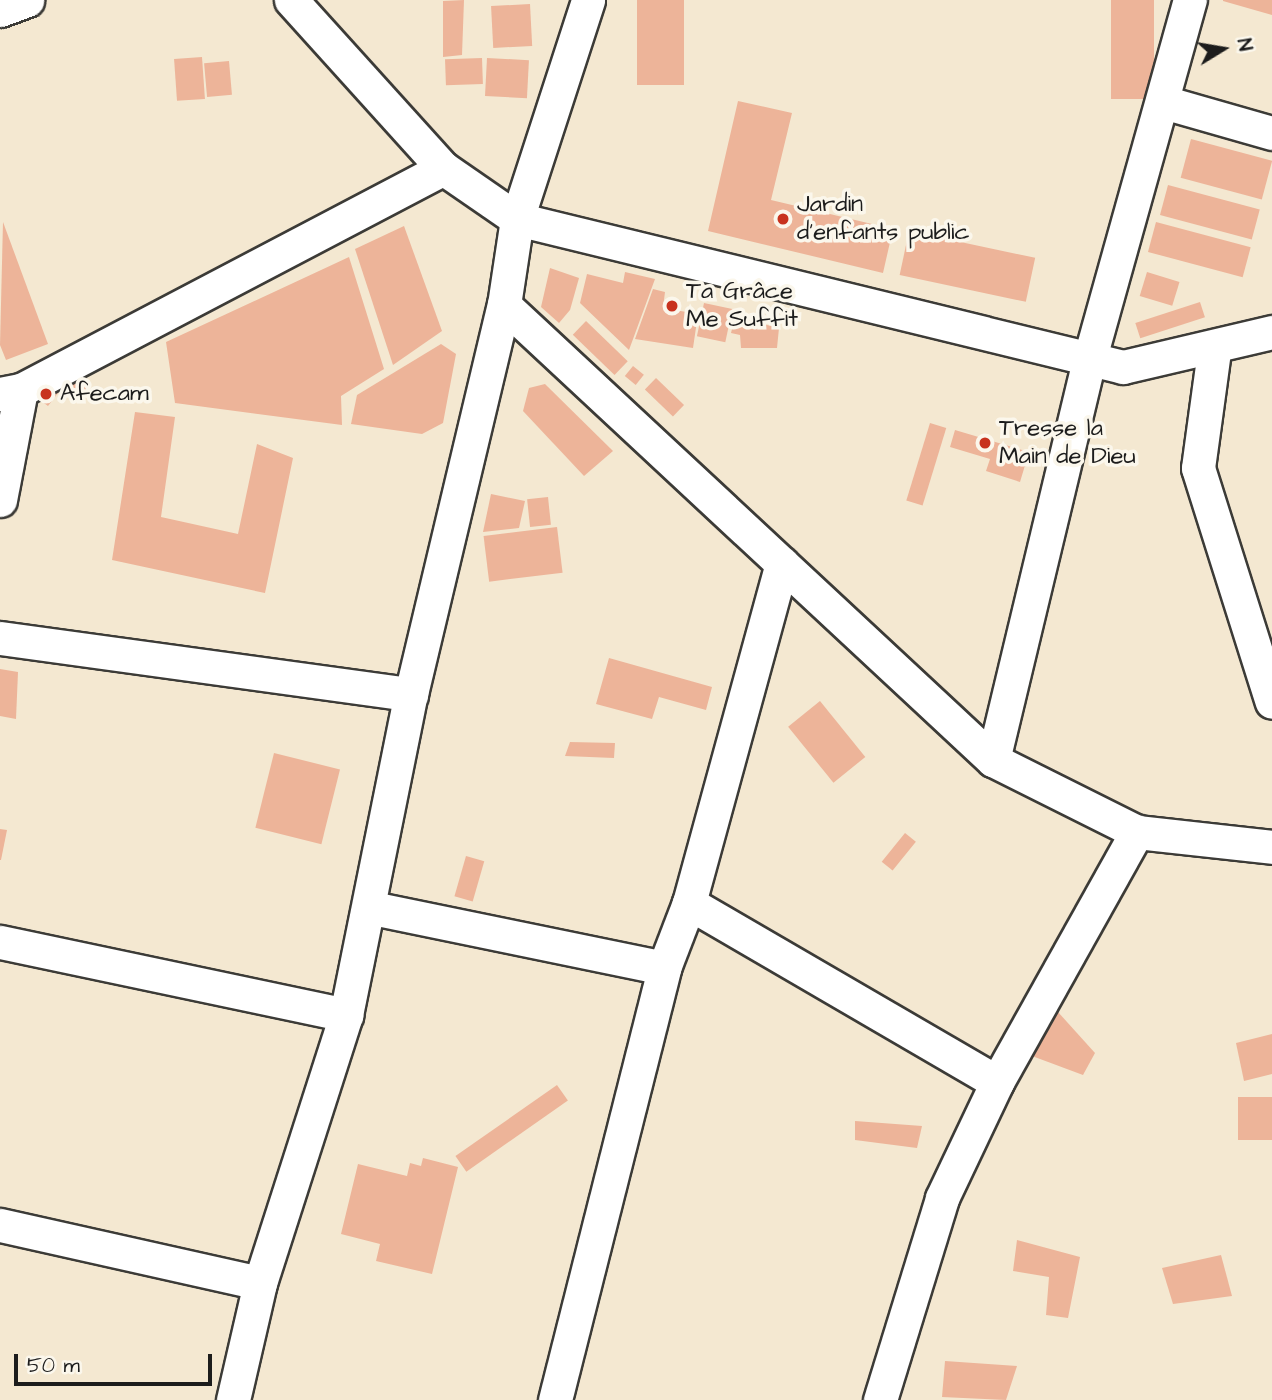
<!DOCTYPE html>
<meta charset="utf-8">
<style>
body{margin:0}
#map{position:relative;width:1272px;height:1400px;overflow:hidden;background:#f4e8d1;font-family:"Architects Daughter",sans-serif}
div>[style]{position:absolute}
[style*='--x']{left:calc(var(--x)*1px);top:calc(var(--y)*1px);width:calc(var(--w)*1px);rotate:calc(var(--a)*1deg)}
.building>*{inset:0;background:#edb499;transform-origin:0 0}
.roads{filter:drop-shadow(2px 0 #3c3b37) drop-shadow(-2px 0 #3c3b37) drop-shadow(0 2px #3c3b37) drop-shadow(0 -2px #3c3b37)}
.minor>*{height:33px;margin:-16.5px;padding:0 16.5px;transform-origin:16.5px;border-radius:16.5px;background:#fff}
.dots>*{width:19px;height:19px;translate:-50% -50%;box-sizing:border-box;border:4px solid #fbf7ec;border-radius:50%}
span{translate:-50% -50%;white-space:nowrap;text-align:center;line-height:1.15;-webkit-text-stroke:7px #fbf7ec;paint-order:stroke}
.poi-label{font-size:24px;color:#1c1c1c}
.left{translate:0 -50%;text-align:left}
.north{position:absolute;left:1188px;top:14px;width:70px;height:70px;-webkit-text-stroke:5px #fbf7ec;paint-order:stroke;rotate:79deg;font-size:19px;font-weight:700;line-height:28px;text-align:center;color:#1c1c1c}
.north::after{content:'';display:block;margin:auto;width:24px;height:32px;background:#1c1c1c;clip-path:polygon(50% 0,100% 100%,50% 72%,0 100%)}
.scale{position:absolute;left:14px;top:1354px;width:198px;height:32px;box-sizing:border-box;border:4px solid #1c1c1c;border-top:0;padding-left:9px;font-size:21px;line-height:24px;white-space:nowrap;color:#1c1c1c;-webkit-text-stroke:5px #fbf7ec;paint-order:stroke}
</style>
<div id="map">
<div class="building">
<div style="clip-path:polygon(464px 0,462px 55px,443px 57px,443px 1px)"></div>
<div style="left:637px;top:0;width:47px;height:85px"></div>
<div style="left:1111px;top:0;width:43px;height:99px"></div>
<div style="clip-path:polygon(1223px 0,1272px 0,1272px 15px,1223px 1px)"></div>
<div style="left:530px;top:4px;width:42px;height:39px;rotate:87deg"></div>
<div style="left:202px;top:57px;width:42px;height:28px;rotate:86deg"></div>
<div style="left:482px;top:58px;width:26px;height:37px;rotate:88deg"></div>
<div style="left:487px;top:58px;width:42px;height:38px;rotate:3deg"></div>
<div style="left:229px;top:61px;width:34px;height:25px;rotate:85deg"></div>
<div style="clip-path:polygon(738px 101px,792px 113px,771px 200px,893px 229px,883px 273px,708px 231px)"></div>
<div style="left:1191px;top:139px;width:84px;height:40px;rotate:15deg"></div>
<div style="left:1168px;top:185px;width:95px;height:31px;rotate:15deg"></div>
<div style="clip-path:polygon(3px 222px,48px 344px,6px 360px,0 345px)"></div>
<div style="left:1156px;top:222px;width:98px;height:31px;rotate:15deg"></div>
<div style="clip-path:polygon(404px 226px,442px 331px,393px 365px,355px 249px)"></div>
<div style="left:909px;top:231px;width:129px;height:45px;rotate:12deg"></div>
<div style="clip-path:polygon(349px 257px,384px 369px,341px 396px,342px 425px,175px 403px,166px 342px)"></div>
<div style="clip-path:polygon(550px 268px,579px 278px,570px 310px,559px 323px,541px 307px)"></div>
<div style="clip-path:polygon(625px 272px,655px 279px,629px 350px,580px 303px,587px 274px,623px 283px)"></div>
<div style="left:1147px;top:272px;width:34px;height:25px;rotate:17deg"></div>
<div style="clip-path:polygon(653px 289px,665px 292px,663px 308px,698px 314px,693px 348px,635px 339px)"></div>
<div style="left:1200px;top:302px;width:16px;height:68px;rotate:72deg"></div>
<div style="left:704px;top:303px;width:29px;height:34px;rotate:12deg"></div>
<div style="clip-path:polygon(735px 317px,779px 328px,777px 348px,741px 348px,740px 335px,731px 333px)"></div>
<div style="left:586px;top:321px;width:58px;height:19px;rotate:44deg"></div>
<div style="clip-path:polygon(441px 344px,456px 354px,443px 423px,422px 434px,351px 424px,357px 395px)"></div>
<div style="left:633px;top:366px;width:14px;height:13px;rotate:39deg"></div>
<div style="clip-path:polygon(67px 376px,90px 384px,84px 396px,62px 393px,50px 379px)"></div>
<div style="left:656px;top:378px;width:39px;height:16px;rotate:44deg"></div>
<div style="clip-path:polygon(47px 382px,58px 393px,48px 406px,36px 397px)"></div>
<div style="clip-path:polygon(545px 384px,613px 451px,584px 476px,523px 411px,529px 388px)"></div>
<div style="clip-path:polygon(135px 412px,175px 417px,161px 517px,238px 534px,257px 444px,293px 458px,265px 593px,112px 560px)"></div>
<div style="left:930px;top:423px;width:17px;height:81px;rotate:17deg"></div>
<div style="clip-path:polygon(955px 430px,1029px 452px,1020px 482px,986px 471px,990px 459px,950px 447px)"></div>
<div style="clip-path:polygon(491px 494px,525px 501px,519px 528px,483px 532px)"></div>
<div style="left:548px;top:497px;width:28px;height:21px;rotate:84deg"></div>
<div style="left:557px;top:527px;width:46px;height:74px;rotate:83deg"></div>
<div style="clip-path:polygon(609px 658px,712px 687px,706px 710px,659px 697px,652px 719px,596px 704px)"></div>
<div style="clip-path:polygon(0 669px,18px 672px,16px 719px,0 716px)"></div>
<div style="left:820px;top:701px;width:72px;height:41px;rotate:51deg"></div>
<div style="clip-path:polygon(570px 742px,615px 743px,614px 758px,565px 756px)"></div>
<div style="left:274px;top:753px;width:68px;height:77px;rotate:14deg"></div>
<div style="clip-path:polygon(0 829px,7px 830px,1px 860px,0 860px)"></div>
<div style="left:905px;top:833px;width:14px;height:37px;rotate:39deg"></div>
<div style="left:466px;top:856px;width:19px;height:42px;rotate:16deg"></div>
<div style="clip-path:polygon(1058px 1012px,1095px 1053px,1083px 1075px,1032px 1056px)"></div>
<div style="clip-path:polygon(1272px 1034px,1272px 1074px,1244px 1081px,1236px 1043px)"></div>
<div style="left:557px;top:1085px;width:19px;height:124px;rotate:55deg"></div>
<div style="left:1272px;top:1097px;width:43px;height:34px;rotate:90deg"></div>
<div style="clip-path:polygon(855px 1121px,922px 1126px,917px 1148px,855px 1140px)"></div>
<div style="clip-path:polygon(423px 1158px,458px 1167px,432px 1274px,376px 1261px,380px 1244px,341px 1234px,358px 1164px,407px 1176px,410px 1163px,421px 1166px)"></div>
<div style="clip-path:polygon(1017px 1240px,1080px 1257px,1068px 1318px,1046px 1315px,1049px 1277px,1013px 1271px)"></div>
<div style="clip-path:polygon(1221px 1255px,1232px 1296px,1173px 1304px,1162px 1268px)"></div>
<div style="clip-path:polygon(945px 1361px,1017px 1366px,1006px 1400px,942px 1397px)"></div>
</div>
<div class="roads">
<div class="minor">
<div style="--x:291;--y:0;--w:227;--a:47.9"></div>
<div style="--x:443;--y:168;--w:90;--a:34.6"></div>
<div style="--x:517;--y:219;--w:624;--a:13.72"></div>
<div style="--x:1123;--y:367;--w:153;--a:-13.2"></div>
<div style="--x:0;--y:10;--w:29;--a:-20"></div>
<div style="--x:1163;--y:102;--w:113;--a:15.9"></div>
<div style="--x:504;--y:305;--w:668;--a:42.94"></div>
<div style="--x:993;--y:760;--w:161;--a:26.6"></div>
<div style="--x:1137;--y:832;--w:136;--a:6.3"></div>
<div style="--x:1214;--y:351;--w:118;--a:97.8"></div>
<div style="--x:1198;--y:468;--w:245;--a:72.5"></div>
<div style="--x:0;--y:394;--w:21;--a:-11"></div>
<div style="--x:21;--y:390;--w:477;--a:-27.7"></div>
<div style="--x:0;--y:500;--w:112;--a:-79.2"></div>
<div style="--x:0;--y:638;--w:415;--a:7.8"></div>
<div style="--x:993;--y:760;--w:410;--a:-76.5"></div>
<div style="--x:1089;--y:361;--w:375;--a:-74.4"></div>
<div style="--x:689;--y:903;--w:356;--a:30.2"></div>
<div style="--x:372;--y:908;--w:298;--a:11.6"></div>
<div style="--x:0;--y:942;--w:354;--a:11.9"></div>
<div style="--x:0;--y:1225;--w:266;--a:12.6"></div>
<div style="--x:233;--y:1400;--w:120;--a:-77"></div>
<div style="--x:260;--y:1283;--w:281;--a:-72.2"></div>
<div style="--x:346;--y:1015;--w:328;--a:-78.6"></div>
<div style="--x:411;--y:694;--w:400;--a:-76.6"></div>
<div style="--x:504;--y:305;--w:87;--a:-81.4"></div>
<div style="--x:517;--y:219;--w:230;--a:-72"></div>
<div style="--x:555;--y:1400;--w:446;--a:-75.8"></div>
<div style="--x:664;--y:968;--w:70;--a:-69"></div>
<div style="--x:689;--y:903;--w:352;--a:-74.7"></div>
<div style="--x:880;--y:1400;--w:211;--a:-72.9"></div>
<div style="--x:942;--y:1198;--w:128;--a:-64.6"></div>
<div style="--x:997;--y:1082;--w:287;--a:-60.8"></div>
</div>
</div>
<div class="dots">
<div style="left:783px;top:219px;background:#c8321e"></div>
<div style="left:672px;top:306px;background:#c8321e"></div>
<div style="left:46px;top:394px;background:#c8321e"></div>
<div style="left:985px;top:443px;background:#c8321e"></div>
</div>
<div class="poi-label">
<span class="left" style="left:797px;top:219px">Jardin<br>d'enfants public</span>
<span class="left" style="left:686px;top:306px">Ta Grâce<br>Me Suffit</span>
<span class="left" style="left:60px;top:394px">Afecam</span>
<span class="left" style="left:999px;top:443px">Tresse la<br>Main de Dieu</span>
</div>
<div class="north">N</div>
<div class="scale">50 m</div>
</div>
